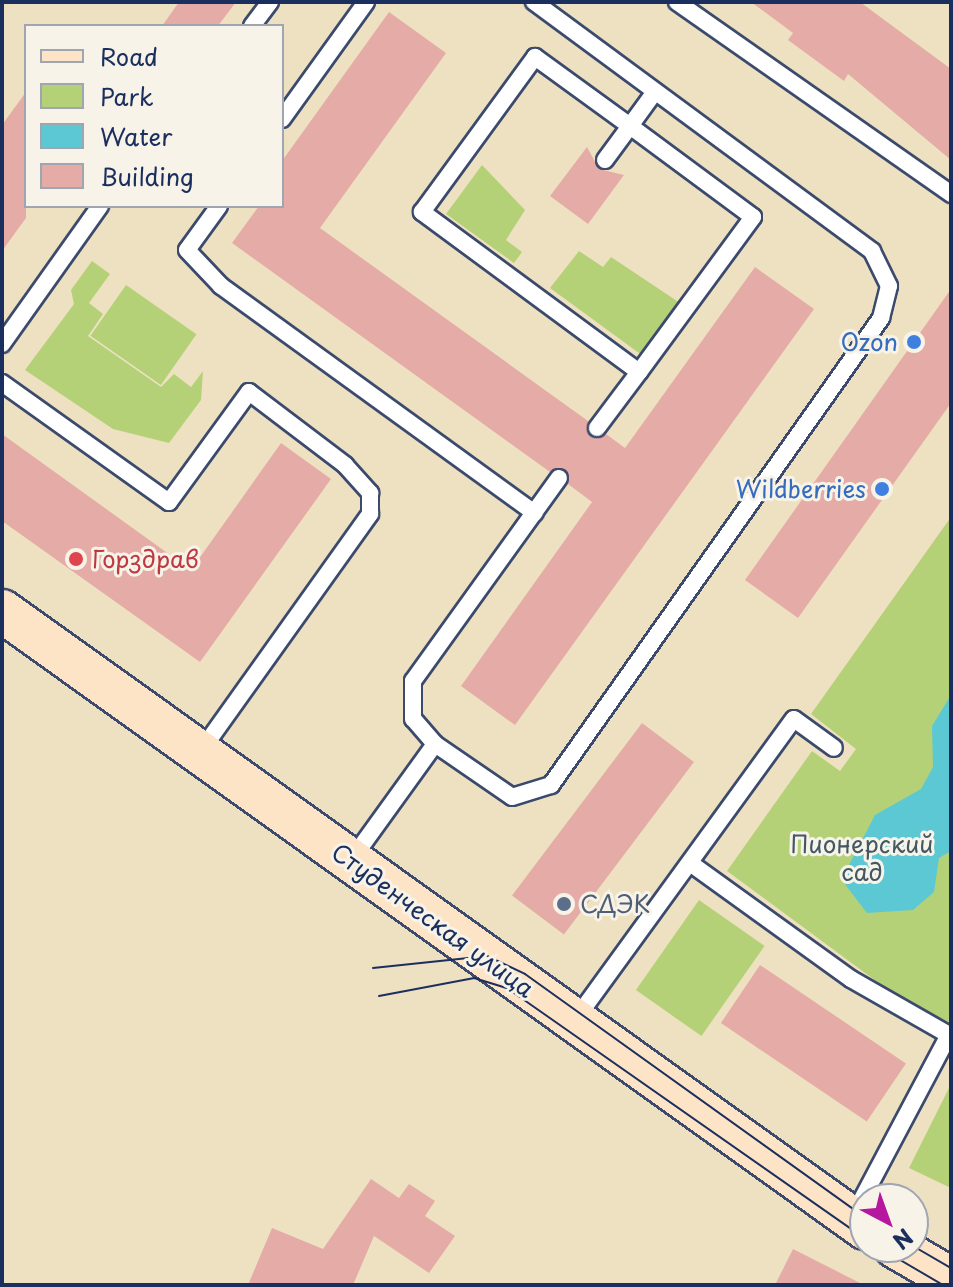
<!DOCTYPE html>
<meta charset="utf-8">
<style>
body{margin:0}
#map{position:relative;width:953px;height:1287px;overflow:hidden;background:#eee1c1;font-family:"Playpen Sans",sans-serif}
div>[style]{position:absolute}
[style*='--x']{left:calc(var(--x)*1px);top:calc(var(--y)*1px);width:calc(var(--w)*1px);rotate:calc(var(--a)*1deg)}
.green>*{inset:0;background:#b5d177;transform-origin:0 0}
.water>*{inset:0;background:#5cc8d4}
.building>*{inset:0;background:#e5aca7;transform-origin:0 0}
.roads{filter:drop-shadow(2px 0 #3b4a6d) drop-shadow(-2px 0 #3b4a6d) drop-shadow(0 2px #3b4a6d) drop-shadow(0 -2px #3b4a6d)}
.lane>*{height:16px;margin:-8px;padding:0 8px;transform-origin:8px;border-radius:8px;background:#fff}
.secondary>*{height:42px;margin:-21px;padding:0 21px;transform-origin:21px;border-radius:21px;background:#fee4c6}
.tram>*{height:2px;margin:-1px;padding:0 1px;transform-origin:1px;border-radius:1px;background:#1b2f5e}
.dots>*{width:22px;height:22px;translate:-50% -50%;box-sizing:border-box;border:4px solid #f7f3e8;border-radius:50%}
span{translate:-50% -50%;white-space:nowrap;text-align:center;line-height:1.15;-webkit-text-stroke:6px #f7f3e8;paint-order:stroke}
.shop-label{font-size:24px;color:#366cbe}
.right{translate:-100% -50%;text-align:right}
.health-label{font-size:24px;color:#be3a42}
.left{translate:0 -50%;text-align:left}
.park-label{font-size:24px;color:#425864}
.service-label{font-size:24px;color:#4e5e75}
.street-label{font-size:24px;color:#1b2f5e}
.frame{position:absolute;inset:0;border:4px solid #1b2f5e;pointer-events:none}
.legend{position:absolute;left:24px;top:24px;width:260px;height:184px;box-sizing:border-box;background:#f7f3e8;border:2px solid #9fa5b1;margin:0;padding:10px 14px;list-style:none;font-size:24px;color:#1b2f5e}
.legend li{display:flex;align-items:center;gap:16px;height:40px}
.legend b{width:40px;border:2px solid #9fa5b1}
.north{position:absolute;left:849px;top:1183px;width:80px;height:80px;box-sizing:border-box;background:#f7f3e8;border:2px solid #9fa5b1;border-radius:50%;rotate:139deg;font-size:22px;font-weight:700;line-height:32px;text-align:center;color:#1b2f5e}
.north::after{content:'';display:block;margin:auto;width:28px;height:36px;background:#b5179e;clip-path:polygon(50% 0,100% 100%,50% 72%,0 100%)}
</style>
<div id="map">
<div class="green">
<div style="clip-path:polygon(482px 165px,525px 210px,506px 240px,522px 252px,514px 263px,446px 214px)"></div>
<div style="clip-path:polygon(579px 251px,603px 267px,611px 257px,680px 303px,643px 356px,550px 288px)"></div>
<div style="clip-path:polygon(92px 261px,110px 274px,89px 303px,103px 314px,88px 336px,161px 387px,174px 374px,191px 387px,203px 371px,201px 400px,169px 443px,113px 429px,25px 370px,74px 304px,71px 290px)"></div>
<div style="left:126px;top:285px;width:86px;height:62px;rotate:35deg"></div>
<div style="clip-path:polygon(951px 517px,951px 1023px,903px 1001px,727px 871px,812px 751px,840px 771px,856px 749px,811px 714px)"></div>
<div style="left:699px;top:900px;width:80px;height:110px;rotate:35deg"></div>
<div style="clip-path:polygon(951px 1084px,951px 1188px,909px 1168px)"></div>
</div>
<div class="water">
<div style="clip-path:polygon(951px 695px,951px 851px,939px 858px,934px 892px,913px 910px,867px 913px,844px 883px,850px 863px,875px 815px,921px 789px,933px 767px,932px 726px)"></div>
</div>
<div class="building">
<div style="clip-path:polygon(179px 2px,236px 2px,218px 26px,162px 26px)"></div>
<div style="clip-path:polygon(751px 2px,860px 2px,951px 69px,951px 160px,848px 74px,844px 81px,788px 40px,793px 33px)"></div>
<div style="clip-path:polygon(389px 12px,446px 53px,320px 228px,588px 421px,591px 437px,606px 434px,625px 448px,755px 267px,814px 309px,515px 725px,461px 686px,592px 502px,568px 484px,566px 470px,550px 472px,232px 243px,259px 206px,282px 206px,282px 161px)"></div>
<div style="clip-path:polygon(26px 92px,26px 218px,2px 251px,2px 125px)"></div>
<div style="clip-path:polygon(587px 147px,599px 169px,624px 175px,588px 224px,550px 196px)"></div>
<div style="clip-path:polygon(951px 289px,951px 403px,798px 618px,745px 580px)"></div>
<div style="clip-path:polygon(2px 434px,191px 570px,281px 443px,331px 479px,200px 662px,2px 521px)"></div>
<div style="left:642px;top:723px;width:65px;height:216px;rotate:37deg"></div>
<div style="left:760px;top:965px;width:176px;height:70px;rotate:34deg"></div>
<div style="clip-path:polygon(371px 1179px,399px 1198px,409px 1184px,435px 1201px,425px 1216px,455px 1236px,429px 1273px,374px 1236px,353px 1285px,248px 1285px,272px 1228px,323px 1249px)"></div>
<div style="clip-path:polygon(793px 1249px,864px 1285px,775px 1285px)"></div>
</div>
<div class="roads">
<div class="lane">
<div style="--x:677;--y:2;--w:335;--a:35"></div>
<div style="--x:252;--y:26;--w:30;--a:-53"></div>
<div style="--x:282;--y:119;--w:144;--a:-54.3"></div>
<div style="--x:605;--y:160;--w:42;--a:-53.7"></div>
<div style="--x:630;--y:126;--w:153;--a:36.5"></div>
<div style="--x:753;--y:217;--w:192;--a:126.3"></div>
<div style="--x:639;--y:372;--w:270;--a:-143.6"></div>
<div style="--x:422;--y:212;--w:192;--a:-53.9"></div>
<div style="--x:535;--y:57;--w:117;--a:36"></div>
<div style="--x:630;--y:126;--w:41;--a:-54"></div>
<div style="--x:219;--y:206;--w:54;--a:126"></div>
<div style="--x:187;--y:250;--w:50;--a:46.6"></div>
<div style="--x:221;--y:286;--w:387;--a:35.9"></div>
<div style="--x:2;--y:344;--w:169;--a:-54.6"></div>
<div style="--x:2;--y:383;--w:205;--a:35.5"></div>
<div style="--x:169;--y:502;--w:136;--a:-54"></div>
<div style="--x:249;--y:392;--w:121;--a:37.2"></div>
<div style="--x:345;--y:465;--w:38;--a:48"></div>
<div style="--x:370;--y:493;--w:21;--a:90"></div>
<div style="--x:370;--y:514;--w:291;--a:125.5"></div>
<div style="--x:597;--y:428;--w:70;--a:-53.1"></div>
<div style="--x:435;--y:744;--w:33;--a:-131"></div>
<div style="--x:413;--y:719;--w:38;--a:-90"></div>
<div style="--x:413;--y:681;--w:250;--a:-54.3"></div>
<div style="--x:352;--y:859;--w:142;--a:-54.2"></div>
<div style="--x:435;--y:744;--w:93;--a:34.5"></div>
<div style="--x:512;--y:797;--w:41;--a:-17.1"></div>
<div style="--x:551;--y:785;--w:572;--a:-54.75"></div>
<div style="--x:881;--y:318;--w:33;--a:-76"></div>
<div style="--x:889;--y:286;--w:39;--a:-116"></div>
<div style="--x:872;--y:251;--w:420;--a:-143.6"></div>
<div style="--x:690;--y:863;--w:198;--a:35.8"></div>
<div style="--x:851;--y:979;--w:115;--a:29.7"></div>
<div style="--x:575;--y:1020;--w:372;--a:-54"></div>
<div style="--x:794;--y:719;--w:49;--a:35.9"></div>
<div style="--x:852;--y:1218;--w:207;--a:-62.1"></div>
</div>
<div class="secondary">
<div style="--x:2;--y:611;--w:1061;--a:35.56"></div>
<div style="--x:896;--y:1247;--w:64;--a:30.2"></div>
</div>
</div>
<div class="tram">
<div style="--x:373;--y:968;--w:115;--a:-6"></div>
<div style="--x:487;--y:956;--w:42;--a:25.3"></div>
<div style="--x:525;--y:974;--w:418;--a:35.6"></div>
<div style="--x:379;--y:996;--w:97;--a:-10.7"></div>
<div style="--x:474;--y:978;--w:34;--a:17"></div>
<div style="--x:507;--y:988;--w:437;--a:35"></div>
<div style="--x:913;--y:1246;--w:44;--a:30.1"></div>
<div style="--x:878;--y:1247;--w:75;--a:30.3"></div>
</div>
<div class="dots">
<div style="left:914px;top:342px;background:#3f7fe0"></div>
<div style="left:882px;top:489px;background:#3f7fe0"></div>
<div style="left:76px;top:559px;background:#e0444e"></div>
<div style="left:564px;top:904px;background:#5c6f8a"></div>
</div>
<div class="shop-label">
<span class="right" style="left:898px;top:342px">Ozon</span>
<span class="right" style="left:866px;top:489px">Wildberries</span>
</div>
<div class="health-label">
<span class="left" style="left:92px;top:559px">Горздрав</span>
</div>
<div class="park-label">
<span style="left:862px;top:858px">Пионерский<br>сад</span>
</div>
<div class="service-label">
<span class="left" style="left:580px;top:904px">СДЭК</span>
</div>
<div class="street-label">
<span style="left:433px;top:920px;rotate:36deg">Студенческая улица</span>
</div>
<div class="frame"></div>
<ul class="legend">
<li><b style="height:10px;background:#fee4c6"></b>Road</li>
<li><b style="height:22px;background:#b5d177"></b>Park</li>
<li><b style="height:22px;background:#5cc8d4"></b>Water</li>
<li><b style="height:22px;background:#e5aca7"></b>Building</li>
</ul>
<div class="north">N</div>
</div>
